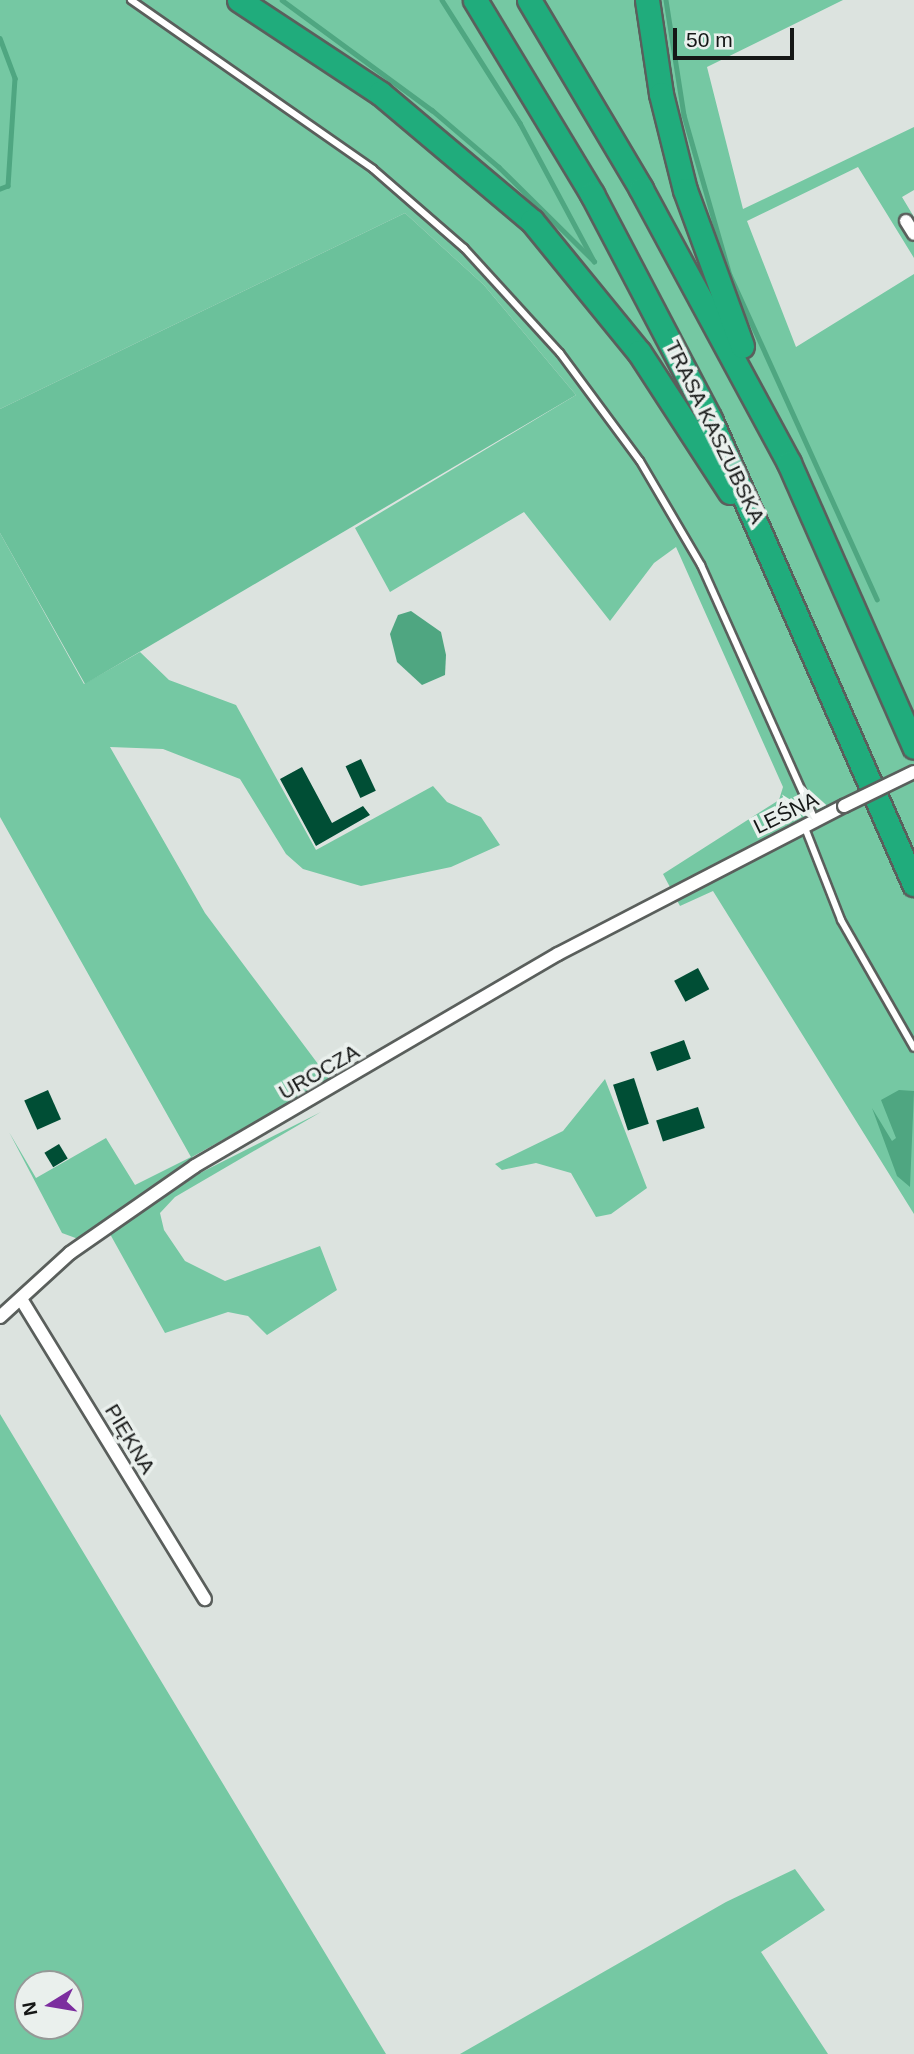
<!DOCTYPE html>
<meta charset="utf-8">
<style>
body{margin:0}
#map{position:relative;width:914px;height:2054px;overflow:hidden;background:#dce3df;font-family:Arial,sans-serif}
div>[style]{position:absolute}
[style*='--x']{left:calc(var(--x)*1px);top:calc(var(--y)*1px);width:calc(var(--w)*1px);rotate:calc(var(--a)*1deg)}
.green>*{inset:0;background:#75c8a3}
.forest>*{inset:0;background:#6bc19b}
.water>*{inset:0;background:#4fa681}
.stream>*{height:4.5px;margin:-2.25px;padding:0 2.25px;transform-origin:2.25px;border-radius:2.25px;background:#4fa681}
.building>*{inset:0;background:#004e35;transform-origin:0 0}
.roads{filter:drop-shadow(2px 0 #5a5f5c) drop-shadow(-2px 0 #5a5f5c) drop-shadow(0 2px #5a5f5c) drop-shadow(0 -2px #5a5f5c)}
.lane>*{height:6px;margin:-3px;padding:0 3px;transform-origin:3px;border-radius:3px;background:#fff}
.street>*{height:12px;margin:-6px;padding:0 6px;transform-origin:6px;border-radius:6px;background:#fff}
.highway>*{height:23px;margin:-11.5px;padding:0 11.5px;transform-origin:11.5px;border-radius:11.5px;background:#20ac7c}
.bridges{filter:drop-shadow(2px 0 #5a5f5c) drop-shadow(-2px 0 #5a5f5c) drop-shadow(0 2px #5a5f5c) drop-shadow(0 -2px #5a5f5c)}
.street-bridge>*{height:12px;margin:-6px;padding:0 6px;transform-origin:6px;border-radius:6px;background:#fff}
span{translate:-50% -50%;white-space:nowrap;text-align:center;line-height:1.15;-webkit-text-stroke:7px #eaf0ed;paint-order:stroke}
.street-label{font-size:21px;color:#151716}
.north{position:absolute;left:14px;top:1970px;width:70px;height:70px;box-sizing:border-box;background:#eaf0ed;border:2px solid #959997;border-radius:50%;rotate:259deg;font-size:19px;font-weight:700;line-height:28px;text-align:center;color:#151716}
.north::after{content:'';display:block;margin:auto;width:24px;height:32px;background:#7c2e9f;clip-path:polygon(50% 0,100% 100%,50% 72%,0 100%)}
.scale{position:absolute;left:673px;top:28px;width:121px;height:32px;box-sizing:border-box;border:4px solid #151716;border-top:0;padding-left:9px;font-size:21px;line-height:24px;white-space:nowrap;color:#151716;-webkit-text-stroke:5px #eaf0ed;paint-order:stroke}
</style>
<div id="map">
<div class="green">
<div style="clip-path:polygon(0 0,843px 0,707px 67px,743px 209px,914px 127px,914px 190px,902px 197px,914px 217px,914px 258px,858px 167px,747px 221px,796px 347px,914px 274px,914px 1214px,713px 891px,680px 906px,663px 874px,779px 800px,783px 787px,676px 547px,654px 563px,610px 621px,524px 512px,390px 592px,355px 528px,576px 395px,484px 285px,405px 213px,0 409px)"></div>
<div style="clip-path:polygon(0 533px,84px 684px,140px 652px,169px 680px,236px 705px,316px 850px,433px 786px,447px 802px,481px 817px,500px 845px,451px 867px,361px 886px,303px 869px,286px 854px,240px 779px,163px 749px,110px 747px,205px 913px,330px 1080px,192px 1157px,195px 1162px,81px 1240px,62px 1233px,9px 1132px,36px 1178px,106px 1138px,135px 1185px,191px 1157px,0 817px)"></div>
<div style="clip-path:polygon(605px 1079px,647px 1188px,611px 1214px,596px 1217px,571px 1173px,536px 1163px,502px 1170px,495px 1164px,563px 1131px)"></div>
<div style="clip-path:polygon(321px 1112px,175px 1197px,160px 1213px,164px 1230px,185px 1261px,225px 1281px,320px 1246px,337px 1290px,267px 1335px,248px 1316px,228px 1312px,165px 1333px,110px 1234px,200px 1173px)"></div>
<div style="clip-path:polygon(evenodd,0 1414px,386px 2054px,0 2054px,0 1414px,28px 1984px,70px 1984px,70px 2026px,28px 2026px,28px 1984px)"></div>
<div style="clip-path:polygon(795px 1869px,825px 1910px,761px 1952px,828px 2054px,460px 2054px,726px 1902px)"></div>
</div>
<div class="forest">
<div style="clip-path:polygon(405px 213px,484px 285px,576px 395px,85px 684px,0 533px,0 409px)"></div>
</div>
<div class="water">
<div style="clip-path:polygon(411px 611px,441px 632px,446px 655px,445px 675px,422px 685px,397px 662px,390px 634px,398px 615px)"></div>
<div style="clip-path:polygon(899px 1090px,914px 1091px,910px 1187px,897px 1176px,872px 1108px,892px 1141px,896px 1138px,881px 1100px)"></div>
</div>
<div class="stream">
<div style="--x:282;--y:0;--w:186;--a:36.3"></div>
<div style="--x:432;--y:110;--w:88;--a:40.4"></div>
<div style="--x:499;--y:167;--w:134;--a:44.7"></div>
<div style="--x:442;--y:0;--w:146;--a:57.6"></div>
<div style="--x:520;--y:123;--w:157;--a:61.8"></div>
<div style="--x:666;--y:0;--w:116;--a:81.1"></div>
<div style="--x:684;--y:115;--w:166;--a:74"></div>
<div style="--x:730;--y:275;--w:356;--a:65.6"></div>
<div style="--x:0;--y:38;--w:43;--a:69.4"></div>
<div style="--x:15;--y:78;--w:108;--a:93.7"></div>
<div style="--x:8;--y:186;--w:9;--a:159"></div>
</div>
<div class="building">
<div style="left:361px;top:759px;width:35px;height:17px;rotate:65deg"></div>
<div style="clip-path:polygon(302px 767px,332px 823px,363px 806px,370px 815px,316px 846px,280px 779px)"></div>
<div style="left:698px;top:968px;width:24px;height:27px;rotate:62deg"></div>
<div style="left:684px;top:1040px;width:20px;height:36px;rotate:70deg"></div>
<div style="left:634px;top:1078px;width:48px;height:22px;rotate:72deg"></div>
<div style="left:48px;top:1090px;width:32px;height:26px;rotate:66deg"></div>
<div style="left:698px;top:1107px;width:22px;height:44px;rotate:72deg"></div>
<div style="left:59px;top:1144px;width:17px;height:17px;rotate:59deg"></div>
</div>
<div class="roads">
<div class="lane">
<div style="--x:131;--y:0;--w:295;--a:34.9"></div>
<div style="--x:373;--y:169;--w:121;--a:41"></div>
<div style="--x:464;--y:248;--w:142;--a:47.6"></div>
<div style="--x:560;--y:353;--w:134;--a:53.5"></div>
<div style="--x:640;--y:461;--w:121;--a:59.6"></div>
<div style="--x:701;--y:565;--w:279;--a:65.9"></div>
<div style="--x:805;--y:828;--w:99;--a:68.6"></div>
<div style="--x:841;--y:920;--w:147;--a:60.3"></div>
</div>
<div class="street">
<div style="--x:906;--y:221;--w:15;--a:58"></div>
<div style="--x:21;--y:1299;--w:352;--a:58.5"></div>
<div style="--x:0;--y:1317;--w:95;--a:-42.4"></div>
<div style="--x:70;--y:1253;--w:152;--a:-34.8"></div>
<div style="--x:195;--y:1166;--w:420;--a:-30.3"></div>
<div style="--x:558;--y:954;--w:322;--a:-27.4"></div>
</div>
<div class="highway">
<div style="--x:239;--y:0;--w:169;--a:33.4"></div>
<div style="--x:380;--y:93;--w:199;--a:40.1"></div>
<div style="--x:532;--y:221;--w:169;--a:50.8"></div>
<div style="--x:639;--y:352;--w:167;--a:57"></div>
<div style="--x:475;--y:0;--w:227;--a:58.9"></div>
<div style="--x:592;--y:194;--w:254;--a:62.3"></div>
<div style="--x:710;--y:419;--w:508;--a:66.31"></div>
<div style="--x:529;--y:0;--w:220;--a:59.3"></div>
<div style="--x:641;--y:189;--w:311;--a:61.6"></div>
<div style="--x:789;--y:463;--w:310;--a:66.2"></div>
<div style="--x:647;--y:0;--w:95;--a:81.5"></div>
<div style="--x:661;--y:94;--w:99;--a:76"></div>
<div style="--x:685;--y:190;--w:166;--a:69.9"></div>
</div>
</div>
<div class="bridges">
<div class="street-bridge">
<div style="--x:844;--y:806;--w:78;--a:-25.9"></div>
</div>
</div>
<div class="street-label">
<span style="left:715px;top:432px;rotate:64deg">TRASA KASZUBSKA</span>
<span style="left:786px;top:813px;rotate:-26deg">LEŚNA</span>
<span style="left:319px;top:1072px;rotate:-30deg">UROCZA</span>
<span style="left:130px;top:1439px;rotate:59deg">PIĘKNA</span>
</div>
<div class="north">N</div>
<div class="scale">50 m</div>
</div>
